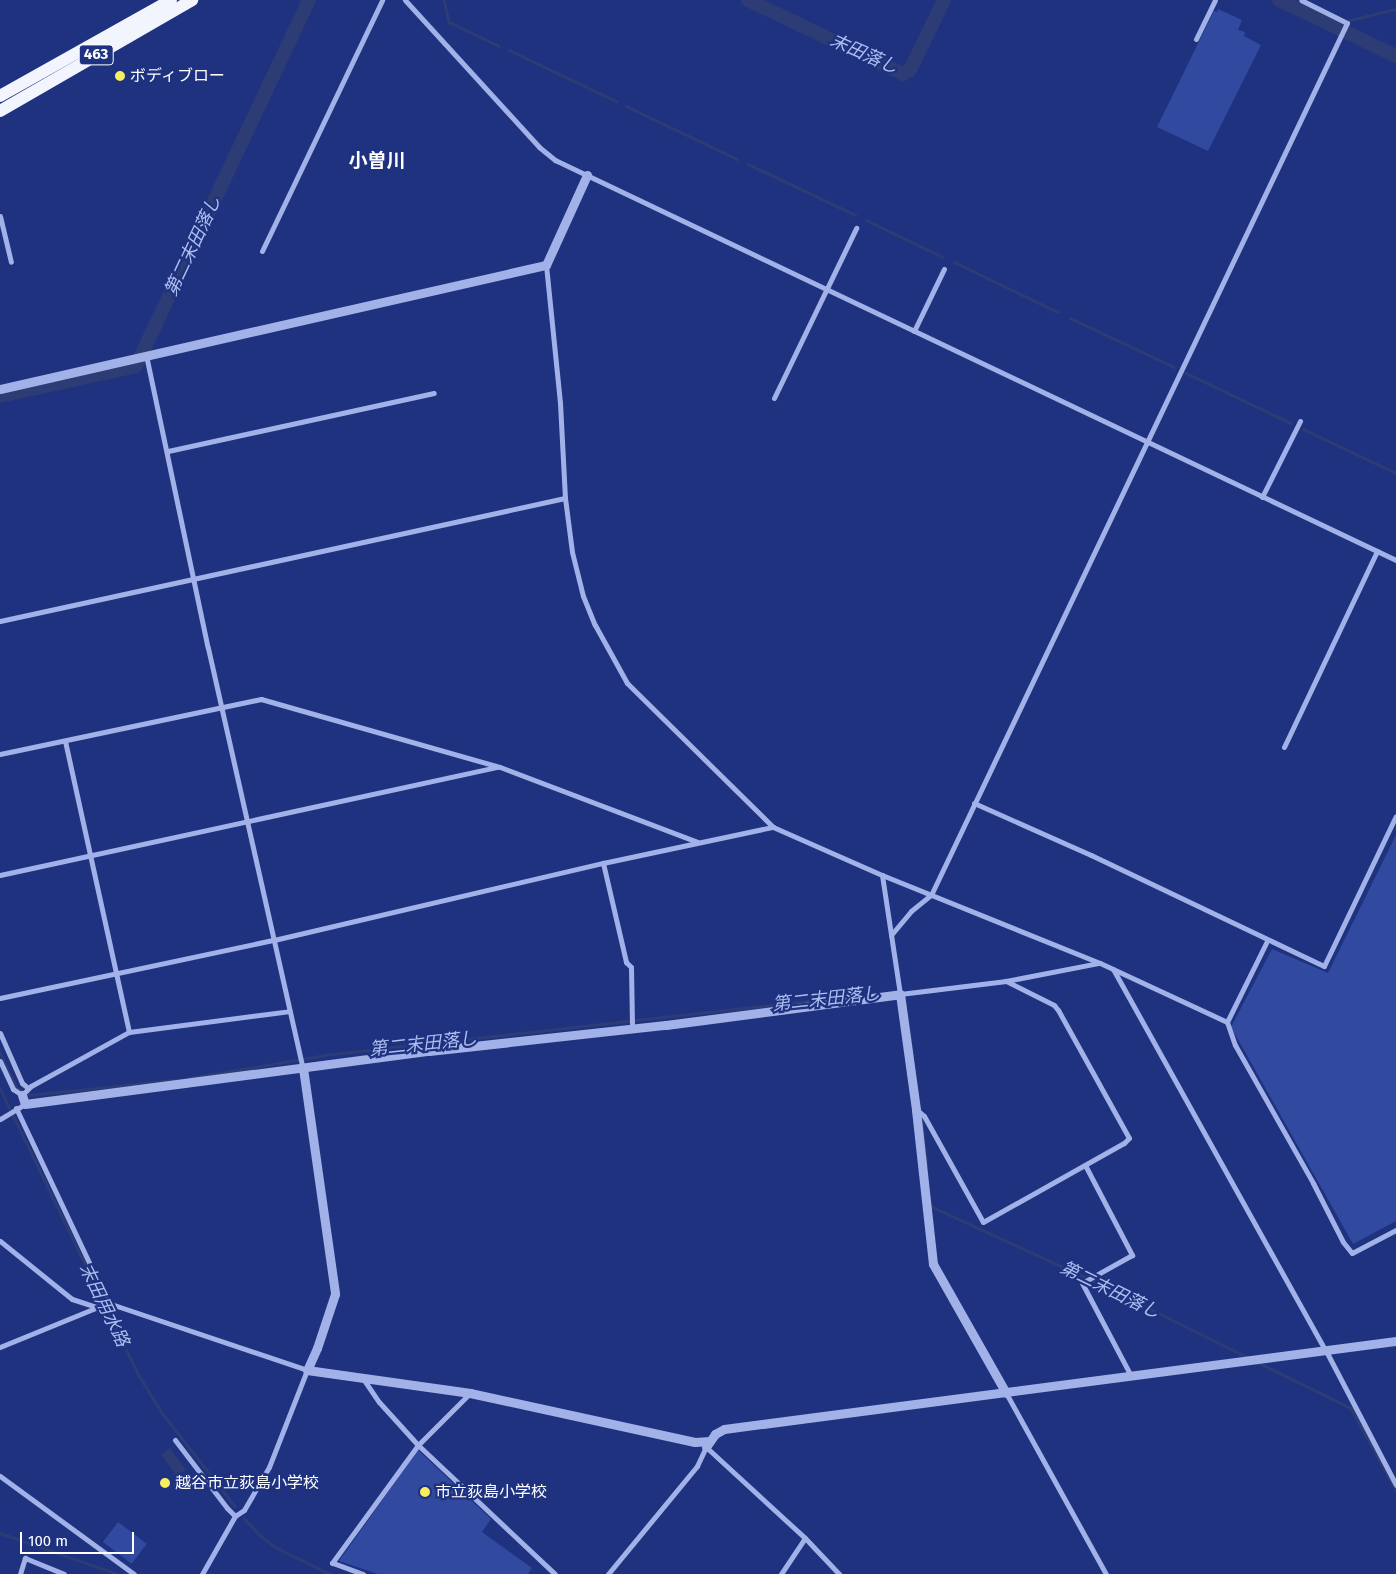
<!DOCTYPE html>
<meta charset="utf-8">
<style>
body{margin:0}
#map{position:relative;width:1396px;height:1574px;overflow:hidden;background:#1e327f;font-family:"Fira Sans","Noto Sans JP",sans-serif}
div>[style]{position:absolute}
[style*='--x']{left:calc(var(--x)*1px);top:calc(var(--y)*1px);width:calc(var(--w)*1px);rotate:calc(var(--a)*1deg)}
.green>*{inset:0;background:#31499e;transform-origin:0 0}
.water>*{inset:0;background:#2d3c75;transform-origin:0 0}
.stream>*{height:2.5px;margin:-1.25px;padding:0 1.25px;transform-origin:1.25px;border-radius:1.25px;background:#2d3c75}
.river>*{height:14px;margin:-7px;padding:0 7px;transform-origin:7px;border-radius:7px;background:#2d3c75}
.minor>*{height:5px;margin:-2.5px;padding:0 2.5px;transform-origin:2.5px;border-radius:2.5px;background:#a2b2e8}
.tertiary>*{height:9px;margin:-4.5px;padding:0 4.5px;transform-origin:4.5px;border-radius:4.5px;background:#a2b2e8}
.trunk>*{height:12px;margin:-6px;padding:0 6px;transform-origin:6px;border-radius:6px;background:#f2f4fe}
.dots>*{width:14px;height:14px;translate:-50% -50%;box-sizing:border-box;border:2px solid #1e327f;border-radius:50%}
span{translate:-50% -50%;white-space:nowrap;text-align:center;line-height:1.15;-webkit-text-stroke:4.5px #1e327f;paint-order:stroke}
.shield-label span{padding:1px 4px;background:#1e327f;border:1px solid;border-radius:4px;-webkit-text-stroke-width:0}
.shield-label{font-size:15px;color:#fff;font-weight:700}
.poi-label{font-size:16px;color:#fff}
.left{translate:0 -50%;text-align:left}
.water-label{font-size:18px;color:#aebdf0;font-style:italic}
.quarter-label{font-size:19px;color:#fff;font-weight:700}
.scale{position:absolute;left:20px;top:1532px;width:114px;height:22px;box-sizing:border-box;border:2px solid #fff;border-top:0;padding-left:6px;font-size:15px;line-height:18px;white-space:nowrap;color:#fff;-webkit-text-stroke:4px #1e327f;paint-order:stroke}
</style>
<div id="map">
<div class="green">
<div style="clip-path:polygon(1218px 9px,1242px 20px,1238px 30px,1245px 32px,1244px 36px,1261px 45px,1208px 151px,1157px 127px,1214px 11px,1217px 12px)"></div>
<div style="clip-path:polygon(1396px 835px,1396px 1221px,1353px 1244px,1231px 1027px,1272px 949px,1328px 973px)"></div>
<div style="clip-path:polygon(418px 1450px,491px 1519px,482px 1532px,532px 1568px,528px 1574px,378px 1574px,339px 1561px)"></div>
<div style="left:118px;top:1522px;width:36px;height:25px;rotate:37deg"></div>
</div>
<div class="water">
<div style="left:170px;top:1448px;width:27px;height:11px;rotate:54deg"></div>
</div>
<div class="stream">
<div style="--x:444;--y:0;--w:23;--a:77"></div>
<div style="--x:449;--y:22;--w:55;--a:25.6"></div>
<div style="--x:1346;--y:21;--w:51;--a:-13.5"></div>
<div style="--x:1330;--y:24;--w:11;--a:-10"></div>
<div style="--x:509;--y:50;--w:119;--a:25.5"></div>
<div style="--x:626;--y:106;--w:123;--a:25.5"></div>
<div style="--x:748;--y:164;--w:119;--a:25.3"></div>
<div style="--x:866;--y:220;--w:85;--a:25.7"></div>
<div style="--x:954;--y:262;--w:115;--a:25.7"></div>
<div style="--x:1070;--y:318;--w:115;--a:25.2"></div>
<div style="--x:1186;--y:373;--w:116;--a:25.5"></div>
<div style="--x:1303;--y:429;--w:103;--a:25.3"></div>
<div style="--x:904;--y:995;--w:65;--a:82"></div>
<div style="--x:0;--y:1052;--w:40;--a:65"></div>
<div style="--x:17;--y:1088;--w:15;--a:28"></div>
<div style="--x:30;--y:1095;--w:147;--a:-5.9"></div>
<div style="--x:189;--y:1078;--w:146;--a:-9.5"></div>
<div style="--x:333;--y:1054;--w:521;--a:-6.39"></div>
<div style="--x:0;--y:1088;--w:318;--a:64.2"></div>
<div style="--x:138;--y:1374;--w:47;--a:58"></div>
<div style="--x:163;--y:1414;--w:117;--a:52"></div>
<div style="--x:921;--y:1114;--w:52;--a:83.4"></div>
<div style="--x:930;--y:1206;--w:180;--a:24.6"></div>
<div style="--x:1094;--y:1281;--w:171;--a:26.4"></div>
<div style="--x:1257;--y:1362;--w:105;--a:26.1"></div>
<div style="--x:1351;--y:1408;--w:94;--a:61.2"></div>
<div style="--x:244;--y:1518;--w:25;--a:47"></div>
<div style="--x:261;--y:1536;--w:18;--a:38"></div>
<div style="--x:275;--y:1547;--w:61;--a:26.1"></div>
<div style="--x:0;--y:1533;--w:122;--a:19.2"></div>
</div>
<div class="river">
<div style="--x:748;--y:0;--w:172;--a:25.5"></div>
<div style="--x:903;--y:74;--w:8;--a:-30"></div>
<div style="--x:910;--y:70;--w:78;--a:-64.1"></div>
<div style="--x:1279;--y:0;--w:130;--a:25.6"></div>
<div style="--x:0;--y:396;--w:139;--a:-12.4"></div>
<div style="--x:136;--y:366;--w:405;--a:-64.7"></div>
</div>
<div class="minor">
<div style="--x:405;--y:0;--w:199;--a:47.6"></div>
<div style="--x:539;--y:147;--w:21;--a:39"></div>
<div style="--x:555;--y:160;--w:931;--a:25.44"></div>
<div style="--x:1196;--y:39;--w:43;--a:-64"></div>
<div style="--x:0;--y:216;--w:47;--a:76.6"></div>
<div style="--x:262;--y:251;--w:278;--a:-64.4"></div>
<div style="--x:546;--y:265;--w:139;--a:84.2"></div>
<div style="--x:560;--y:403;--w:95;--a:87"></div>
<div style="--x:565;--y:498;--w:54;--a:82.6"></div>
<div style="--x:572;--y:552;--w:45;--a:76"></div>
<div style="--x:583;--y:596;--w:31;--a:68"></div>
<div style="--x:595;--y:625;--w:66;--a:61.1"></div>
<div style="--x:627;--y:683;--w:205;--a:44.6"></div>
<div style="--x:773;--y:827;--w:119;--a:23.8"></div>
<div style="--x:882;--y:875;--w:235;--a:22"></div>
<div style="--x:1100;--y:963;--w:140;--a:24.9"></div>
<div style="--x:914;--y:331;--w:69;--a:-64.2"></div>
<div style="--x:146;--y:355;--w:299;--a:78.1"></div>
<div style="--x:208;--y:648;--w:431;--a:77.3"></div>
<div style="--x:774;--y:398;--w:189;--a:-64.2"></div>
<div style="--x:168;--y:451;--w:272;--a:-12.3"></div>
<div style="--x:1262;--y:497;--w:85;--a:-63.4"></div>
<div style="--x:0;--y:621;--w:578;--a:-12.28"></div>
<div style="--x:65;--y:741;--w:298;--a:77.6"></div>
<div style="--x:1284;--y:747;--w:217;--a:-64.6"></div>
<div style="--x:0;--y:754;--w:267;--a:-11.9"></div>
<div style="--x:261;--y:699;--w:248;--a:15.9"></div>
<div style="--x:500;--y:767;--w:211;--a:20.8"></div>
<div style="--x:974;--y:803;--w:128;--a:24"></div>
<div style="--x:1091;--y:855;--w:258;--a:25.5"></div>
<div style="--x:1324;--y:966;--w:166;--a:-64.4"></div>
<div style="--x:603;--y:863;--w:102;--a:76.9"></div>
<div style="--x:626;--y:962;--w:7;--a:45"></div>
<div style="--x:631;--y:967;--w:60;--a:89"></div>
<div style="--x:0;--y:875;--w:509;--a:-12.26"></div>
<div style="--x:882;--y:875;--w:120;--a:81.4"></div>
<div style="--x:900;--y:994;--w:107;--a:-7"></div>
<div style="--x:1006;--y:981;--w:95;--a:-11"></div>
<div style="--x:891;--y:935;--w:31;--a:-50"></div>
<div style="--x:911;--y:911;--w:26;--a:-39"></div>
<div style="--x:931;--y:895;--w:966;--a:-64.5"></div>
<div style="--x:1347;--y:23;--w:51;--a:-153.4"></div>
<div style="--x:1267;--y:941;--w:90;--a:116.3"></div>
<div style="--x:1227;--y:1022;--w:24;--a:71"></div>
<div style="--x:1235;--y:1045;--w:159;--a:60.5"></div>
<div style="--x:1313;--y:1183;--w:66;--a:63"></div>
<div style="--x:1343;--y:1242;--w:14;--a:51"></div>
<div style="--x:1352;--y:1253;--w:50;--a:-27.6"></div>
<div style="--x:1113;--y:969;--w:437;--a:60.9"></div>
<div style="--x:1326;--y:1351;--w:151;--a:62.4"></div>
<div style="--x:0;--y:998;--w:280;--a:-12"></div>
<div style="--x:274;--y:940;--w:338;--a:-13.2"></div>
<div style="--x:603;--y:863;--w:174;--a:-12"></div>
<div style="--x:0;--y:1033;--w:55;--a:66.3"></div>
<div style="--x:22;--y:1083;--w:8;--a:40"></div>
<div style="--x:0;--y:1061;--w:31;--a:65"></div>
<div style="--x:13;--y:1089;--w:11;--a:34"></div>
<div style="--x:22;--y:1095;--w:13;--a:-45"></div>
<div style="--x:31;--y:1086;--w:112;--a:-28.9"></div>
<div style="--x:129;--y:1032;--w:162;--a:-7.4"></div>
<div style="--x:16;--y:1108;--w:216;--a:64.7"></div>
<div style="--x:917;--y:1110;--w:9;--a:41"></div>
<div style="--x:924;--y:1116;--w:121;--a:60.9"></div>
<div style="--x:983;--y:1222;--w:162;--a:-29.3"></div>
<div style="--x:1124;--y:1143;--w:7;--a:-45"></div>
<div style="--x:1129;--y:1138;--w:146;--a:-119"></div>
<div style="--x:1058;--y:1010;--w:6;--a:-129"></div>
<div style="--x:1054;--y:1005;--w:54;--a:-153.4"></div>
<div style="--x:0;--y:1119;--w:29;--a:-31"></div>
<div style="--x:1085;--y:1165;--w:102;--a:62.4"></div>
<div style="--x:1132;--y:1255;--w:57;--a:150.8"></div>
<div style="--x:1082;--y:1283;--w:105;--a:62.2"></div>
<div style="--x:0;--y:1241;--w:92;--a:38.9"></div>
<div style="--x:72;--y:1299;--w:26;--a:18"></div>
<div style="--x:0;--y:1347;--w:117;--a:-22.2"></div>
<div style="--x:108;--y:1303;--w:210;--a:18.6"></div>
<div style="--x:307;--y:1370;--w:104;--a:111.4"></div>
<div style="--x:269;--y:1467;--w:50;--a:120.2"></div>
<div style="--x:244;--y:1510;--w:11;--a:146"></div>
<div style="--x:235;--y:1516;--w:67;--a:119.6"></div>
<div style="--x:362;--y:1377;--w:30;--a:56"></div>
<div style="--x:379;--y:1402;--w:58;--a:47.8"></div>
<div style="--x:418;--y:1445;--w:188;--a:43.3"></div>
<div style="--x:1006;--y:1393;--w:207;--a:61.1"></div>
<div style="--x:175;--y:1440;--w:86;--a:52.6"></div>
<div style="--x:227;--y:1508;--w:11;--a:45"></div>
<div style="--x:0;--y:1476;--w:166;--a:36.2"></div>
<div style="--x:20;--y:1574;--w:17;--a:-73"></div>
<div style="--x:25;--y:1558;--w:42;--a:22.3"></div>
<div style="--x:363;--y:1574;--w:33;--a:-160"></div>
<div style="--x:332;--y:1563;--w:146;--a:-53.9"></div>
<div style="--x:418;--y:1445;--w:74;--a:-45"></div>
<div style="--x:608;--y:1574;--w:140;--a:-50.5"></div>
<div style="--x:697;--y:1466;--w:21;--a:-65"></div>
<div style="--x:706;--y:1447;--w:134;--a:42.6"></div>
<div style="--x:805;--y:1538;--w:50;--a:46.6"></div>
<div style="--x:781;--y:1574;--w:43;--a:-56.3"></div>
</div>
<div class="tertiary">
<div style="--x:0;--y:389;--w:560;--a:-12.8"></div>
<div style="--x:546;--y:265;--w:99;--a:-65.5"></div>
<div style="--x:303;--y:1068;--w:228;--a:81.9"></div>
<div style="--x:335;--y:1294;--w:57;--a:108.4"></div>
<div style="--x:317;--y:1348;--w:24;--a:114"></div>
<div style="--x:307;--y:1370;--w:165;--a:8"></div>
<div style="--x:470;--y:1393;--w:230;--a:12.3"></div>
<div style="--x:695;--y:1442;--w:15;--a:-4"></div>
<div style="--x:22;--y:1095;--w:9;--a:72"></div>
<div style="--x:25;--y:1104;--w:407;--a:-7.5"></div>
<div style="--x:429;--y:1051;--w:238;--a:-6.3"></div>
<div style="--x:666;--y:1025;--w:236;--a:-7.5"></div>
<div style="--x:900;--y:994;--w:117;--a:82.1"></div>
<div style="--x:916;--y:1110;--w:155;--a:83.7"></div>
<div style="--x:933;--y:1264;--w:148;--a:60.5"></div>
<div style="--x:706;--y:1447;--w:16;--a:-55"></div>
<div style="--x:715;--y:1434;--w:10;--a:-29"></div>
<div style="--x:724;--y:1429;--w:678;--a:-7.46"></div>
</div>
<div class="trunk">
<div style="--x:0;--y:96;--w:196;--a:-29.3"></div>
<div style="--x:0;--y:111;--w:222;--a:-30"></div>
</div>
<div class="dots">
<div style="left:120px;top:76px;background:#f7ee62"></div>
<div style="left:165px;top:1483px;background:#f7ee62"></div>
<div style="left:425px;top:1492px;background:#f7ee62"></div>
</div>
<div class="shield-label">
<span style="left:96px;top:55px">463</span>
</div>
<div class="poi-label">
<span class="left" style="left:130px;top:76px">ボディブロー</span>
<span class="left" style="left:175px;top:1483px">越谷市立荻島小学校</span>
<span class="left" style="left:435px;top:1492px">市立荻島小学校</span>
</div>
<div class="water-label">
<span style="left:864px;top:54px;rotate:24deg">末田落し</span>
<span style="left:193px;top:246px;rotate:-65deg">第二末田落し</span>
<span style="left:826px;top:999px;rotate:-6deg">第二末田落し</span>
<span style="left:423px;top:1044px;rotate:-6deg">第二末田落し</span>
<span style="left:1110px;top:1290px;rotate:26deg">第二末田落し</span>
<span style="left:104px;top:1305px;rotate:64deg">末田用水路</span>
</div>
<div class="quarter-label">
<span style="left:377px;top:161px">小曽川</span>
</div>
<div class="scale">100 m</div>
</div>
